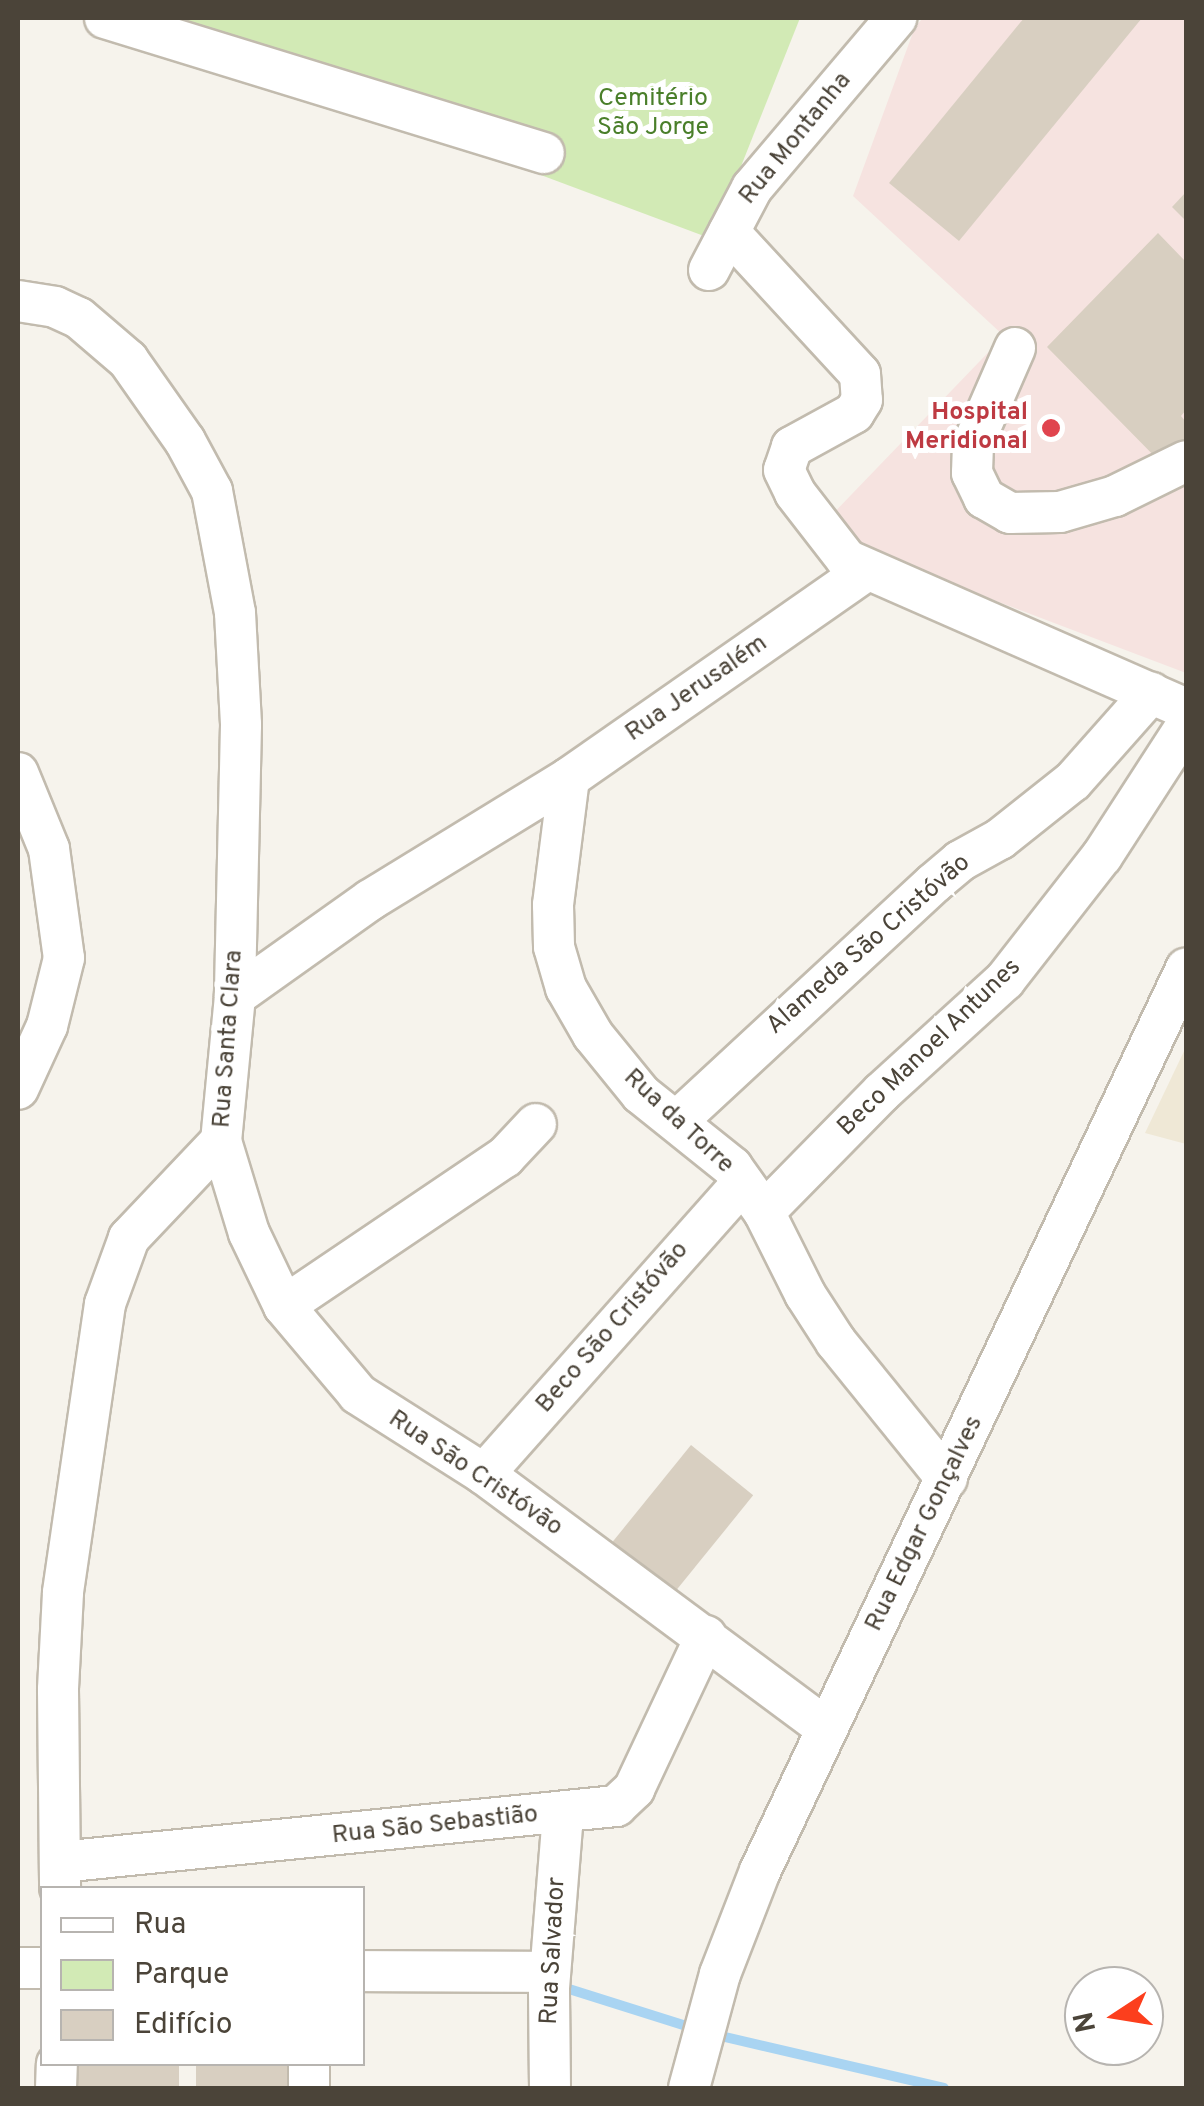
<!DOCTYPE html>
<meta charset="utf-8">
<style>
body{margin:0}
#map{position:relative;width:1204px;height:2106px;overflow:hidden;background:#f6f3ec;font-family:Overpass,sans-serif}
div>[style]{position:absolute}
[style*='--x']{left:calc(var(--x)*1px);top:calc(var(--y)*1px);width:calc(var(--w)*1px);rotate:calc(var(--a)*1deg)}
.education>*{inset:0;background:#efe8d6}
.medical>*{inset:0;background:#f6e3e0}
.green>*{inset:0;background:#d2eab5}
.stream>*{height:10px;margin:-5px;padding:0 5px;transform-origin:5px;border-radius:5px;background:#a9d4f2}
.building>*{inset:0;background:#d8cfc1;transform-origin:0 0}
.roads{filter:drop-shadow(2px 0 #c2bbae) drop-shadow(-2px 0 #c2bbae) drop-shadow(0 2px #c2bbae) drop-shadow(0 -2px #c2bbae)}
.minor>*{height:40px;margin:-20px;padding:0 20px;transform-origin:20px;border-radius:20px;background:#fff}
.dots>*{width:28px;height:28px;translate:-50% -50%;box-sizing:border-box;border:5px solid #fff;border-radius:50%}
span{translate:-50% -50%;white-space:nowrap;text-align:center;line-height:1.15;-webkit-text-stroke:10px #fff;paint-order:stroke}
.park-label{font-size:25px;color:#4a7f2a}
.street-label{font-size:25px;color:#4b4439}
.health-label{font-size:25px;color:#be3a42;font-weight:700}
.right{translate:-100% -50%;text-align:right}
.frame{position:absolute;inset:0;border:20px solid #4b4439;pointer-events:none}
.legend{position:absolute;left:40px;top:1886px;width:325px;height:180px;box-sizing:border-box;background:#fff;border:2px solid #b7b4b0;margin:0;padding:12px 18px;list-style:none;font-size:30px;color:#4b4439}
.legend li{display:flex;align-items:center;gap:20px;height:50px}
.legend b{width:50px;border:2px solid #b7b4b0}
.north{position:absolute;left:1064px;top:1966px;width:100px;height:100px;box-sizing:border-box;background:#fff;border:2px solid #b7b4b0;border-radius:50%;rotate:258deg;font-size:28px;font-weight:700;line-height:40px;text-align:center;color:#4b4439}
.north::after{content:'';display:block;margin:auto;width:35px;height:45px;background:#fc3f1d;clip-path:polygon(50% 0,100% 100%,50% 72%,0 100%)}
</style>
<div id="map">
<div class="education">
<div style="clip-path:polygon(1186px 1047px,1186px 1144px,1145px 1133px)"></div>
</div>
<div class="medical">
<div style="clip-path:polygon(923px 18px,1186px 18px,1186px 673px,856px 548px,826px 521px,1004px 336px,853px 196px,915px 27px)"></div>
</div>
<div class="green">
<div style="clip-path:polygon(121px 18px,800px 18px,712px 239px)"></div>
</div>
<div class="stream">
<div style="--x:569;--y:1989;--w:133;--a:17.5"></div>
<div style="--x:712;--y:2034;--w:238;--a:13.1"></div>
</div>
<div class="building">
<div style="clip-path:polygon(1024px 18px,1142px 18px,959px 241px,889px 183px)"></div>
<div style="clip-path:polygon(1186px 192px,1186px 221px,1172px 207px)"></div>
<div style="clip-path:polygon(1158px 233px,1186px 262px,1186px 410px,1181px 416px,1186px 422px,1186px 452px,1167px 469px,1047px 347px)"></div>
<div style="left:691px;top:1445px;width:80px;height:129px;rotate:39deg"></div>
<div style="left:71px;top:2064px;width:108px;height:24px"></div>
<div style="left:196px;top:2064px;width:95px;height:24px"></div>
</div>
<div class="roads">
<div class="minor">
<div style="--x:105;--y:18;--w:459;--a:17.1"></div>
<div style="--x:729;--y:232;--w:193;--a:47.3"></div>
<div style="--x:860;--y:374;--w:26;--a:86"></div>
<div style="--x:862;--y:400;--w:15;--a:122"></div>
<div style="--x:854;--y:413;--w:71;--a:151.3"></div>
<div style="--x:792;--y:447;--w:24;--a:109"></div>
<div style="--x:784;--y:470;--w:25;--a:64"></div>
<div style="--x:795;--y:493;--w:85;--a:52.2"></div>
<div style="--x:847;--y:560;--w:370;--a:23.7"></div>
<div style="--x:709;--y:270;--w:93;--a:-62.3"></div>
<div style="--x:752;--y:188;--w:223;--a:-49.7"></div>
<div style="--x:18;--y:301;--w:37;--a:9"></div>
<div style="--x:55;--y:307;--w:26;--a:25"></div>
<div style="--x:79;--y:318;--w:65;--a:40.6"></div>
<div style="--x:128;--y:360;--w:99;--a:54.9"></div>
<div style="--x:185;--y:441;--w:57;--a:61.6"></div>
<div style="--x:212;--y:491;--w:124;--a:79.3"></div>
<div style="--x:235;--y:613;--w:112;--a:86.9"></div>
<div style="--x:241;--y:725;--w:271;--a:91.3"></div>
<div style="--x:235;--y:996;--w:146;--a:95.5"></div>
<div style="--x:221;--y:1141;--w:134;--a:133.5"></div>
<div style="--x:129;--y:1238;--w:70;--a:110"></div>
<div style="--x:105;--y:1304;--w:292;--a:98.3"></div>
<div style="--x:63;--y:1593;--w:97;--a:93"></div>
<div style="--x:58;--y:1690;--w:198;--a:89.4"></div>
<div style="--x:1015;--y:348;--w:105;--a:113.6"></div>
<div style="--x:973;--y:444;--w:29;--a:92"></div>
<div style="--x:972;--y:473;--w:28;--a:64"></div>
<div style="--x:984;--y:498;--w:30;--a:30"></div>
<div style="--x:1010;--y:513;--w:50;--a:-1.1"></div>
<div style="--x:1060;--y:512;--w:57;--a:-16.2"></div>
<div style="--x:1115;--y:496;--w:79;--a:-26.2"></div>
<div style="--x:18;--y:773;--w:82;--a:67.8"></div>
<div style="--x:49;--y:849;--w:110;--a:82.2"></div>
<div style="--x:64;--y:958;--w:70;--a:104"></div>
<div style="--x:47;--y:1026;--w:69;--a:114.7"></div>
<div style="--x:569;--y:778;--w:128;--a:97.2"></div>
<div style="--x:553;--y:905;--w:42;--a:88.6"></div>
<div style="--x:554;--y:947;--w:43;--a:73.7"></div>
<div style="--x:566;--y:988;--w:54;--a:60.1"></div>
<div style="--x:593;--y:1035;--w:76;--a:50.9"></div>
<div style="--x:641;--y:1094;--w:117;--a:38.7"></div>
<div style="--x:732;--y:1167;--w:55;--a:54.6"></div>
<div style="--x:764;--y:1212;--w:92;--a:63.4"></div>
<div style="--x:805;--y:1294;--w:57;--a:57.1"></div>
<div style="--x:836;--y:1342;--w:176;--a:51"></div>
<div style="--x:235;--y:996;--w:166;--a:-35.4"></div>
<div style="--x:370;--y:900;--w:233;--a:-31.5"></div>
<div style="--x:569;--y:778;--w:362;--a:-34.9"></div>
<div style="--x:677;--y:1121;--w:350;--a:-42.8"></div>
<div style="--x:934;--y:883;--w:34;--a:-40"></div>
<div style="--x:960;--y:861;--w:46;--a:-28.8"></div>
<div style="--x:1000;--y:839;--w:93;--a:-38.5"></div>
<div style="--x:1073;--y:781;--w:118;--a:-48.4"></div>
<div style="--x:221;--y:1141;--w:96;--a:73.1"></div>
<div style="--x:249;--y:1233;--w:81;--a:64.4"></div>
<div style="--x:284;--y:1306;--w:115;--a:49.9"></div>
<div style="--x:358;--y:1394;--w:149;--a:32.4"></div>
<div style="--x:484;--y:1474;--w:426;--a:36.6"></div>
<div style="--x:764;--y:1212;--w:168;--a:-45.5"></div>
<div style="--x:882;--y:1092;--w:166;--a:-42.3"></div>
<div style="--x:1005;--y:980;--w:157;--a:-52"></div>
<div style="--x:1102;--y:856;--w:155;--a:-57.1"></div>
<div style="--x:284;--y:1306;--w:267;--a:-34"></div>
<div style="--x:505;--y:1157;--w:45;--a:-46.8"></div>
<div style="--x:484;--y:1474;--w:389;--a:-48.4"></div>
<div style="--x:60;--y:1862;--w:559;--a:-5.75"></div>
<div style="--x:616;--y:1806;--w:25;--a:-43"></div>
<div style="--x:634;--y:1789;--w:169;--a:-64.8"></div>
<div style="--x:18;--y:1968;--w:24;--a:0"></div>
<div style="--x:362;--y:1971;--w:188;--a:0.3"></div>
<div style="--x:309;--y:2064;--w:24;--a:90"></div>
<div style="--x:56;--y:2088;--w:24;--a:-88"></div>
<div style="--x:550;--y:2088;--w:100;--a:-90.6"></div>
<div style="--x:549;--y:1988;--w:176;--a:-85.4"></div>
<div style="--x:689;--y:2088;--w:118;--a:-74.8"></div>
<div style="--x:720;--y:1974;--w:110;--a:-68.8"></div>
<div style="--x:760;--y:1871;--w:998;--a:-64.72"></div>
</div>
</div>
<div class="dots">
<div style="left:1051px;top:428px;background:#e0444e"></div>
</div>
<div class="park-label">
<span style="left:653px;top:114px">Cemitério<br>São Jorge</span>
</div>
<div class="street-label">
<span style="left:796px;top:139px;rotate:-51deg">Rua Montanha</span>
<span style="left:697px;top:689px;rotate:-35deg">Rua Jerusalém</span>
<span style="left:869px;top:945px;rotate:-41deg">Alameda São Cristóvão</span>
<span style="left:229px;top:1039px;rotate:-86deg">Rua Santa Clara</span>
<span style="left:930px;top:1048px;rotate:-44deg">Beco Manoel Antunes</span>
<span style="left:678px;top:1122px;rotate:43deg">Rua da Torre</span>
<span style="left:613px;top:1328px;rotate:-49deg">Beco São Cristóvão</span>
<span style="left:475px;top:1474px;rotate:34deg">Rua São Cristóvão</span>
<span style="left:925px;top:1524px;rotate:-64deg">Rua Edgar Gonçalves</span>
<span style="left:435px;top:1826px;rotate:-6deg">Rua São Sebastião</span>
<span style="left:554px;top:1951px;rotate:-87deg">Rua Salvador</span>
</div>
<div class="health-label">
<span class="right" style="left:1028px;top:428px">Hospital<br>Meridional</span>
</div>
<div class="frame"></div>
<ul class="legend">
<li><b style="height:12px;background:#fff"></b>Rua</li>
<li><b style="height:28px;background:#d2eab5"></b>Parque</li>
<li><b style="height:28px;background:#d8cfc1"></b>Edifício</li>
</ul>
<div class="north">N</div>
</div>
